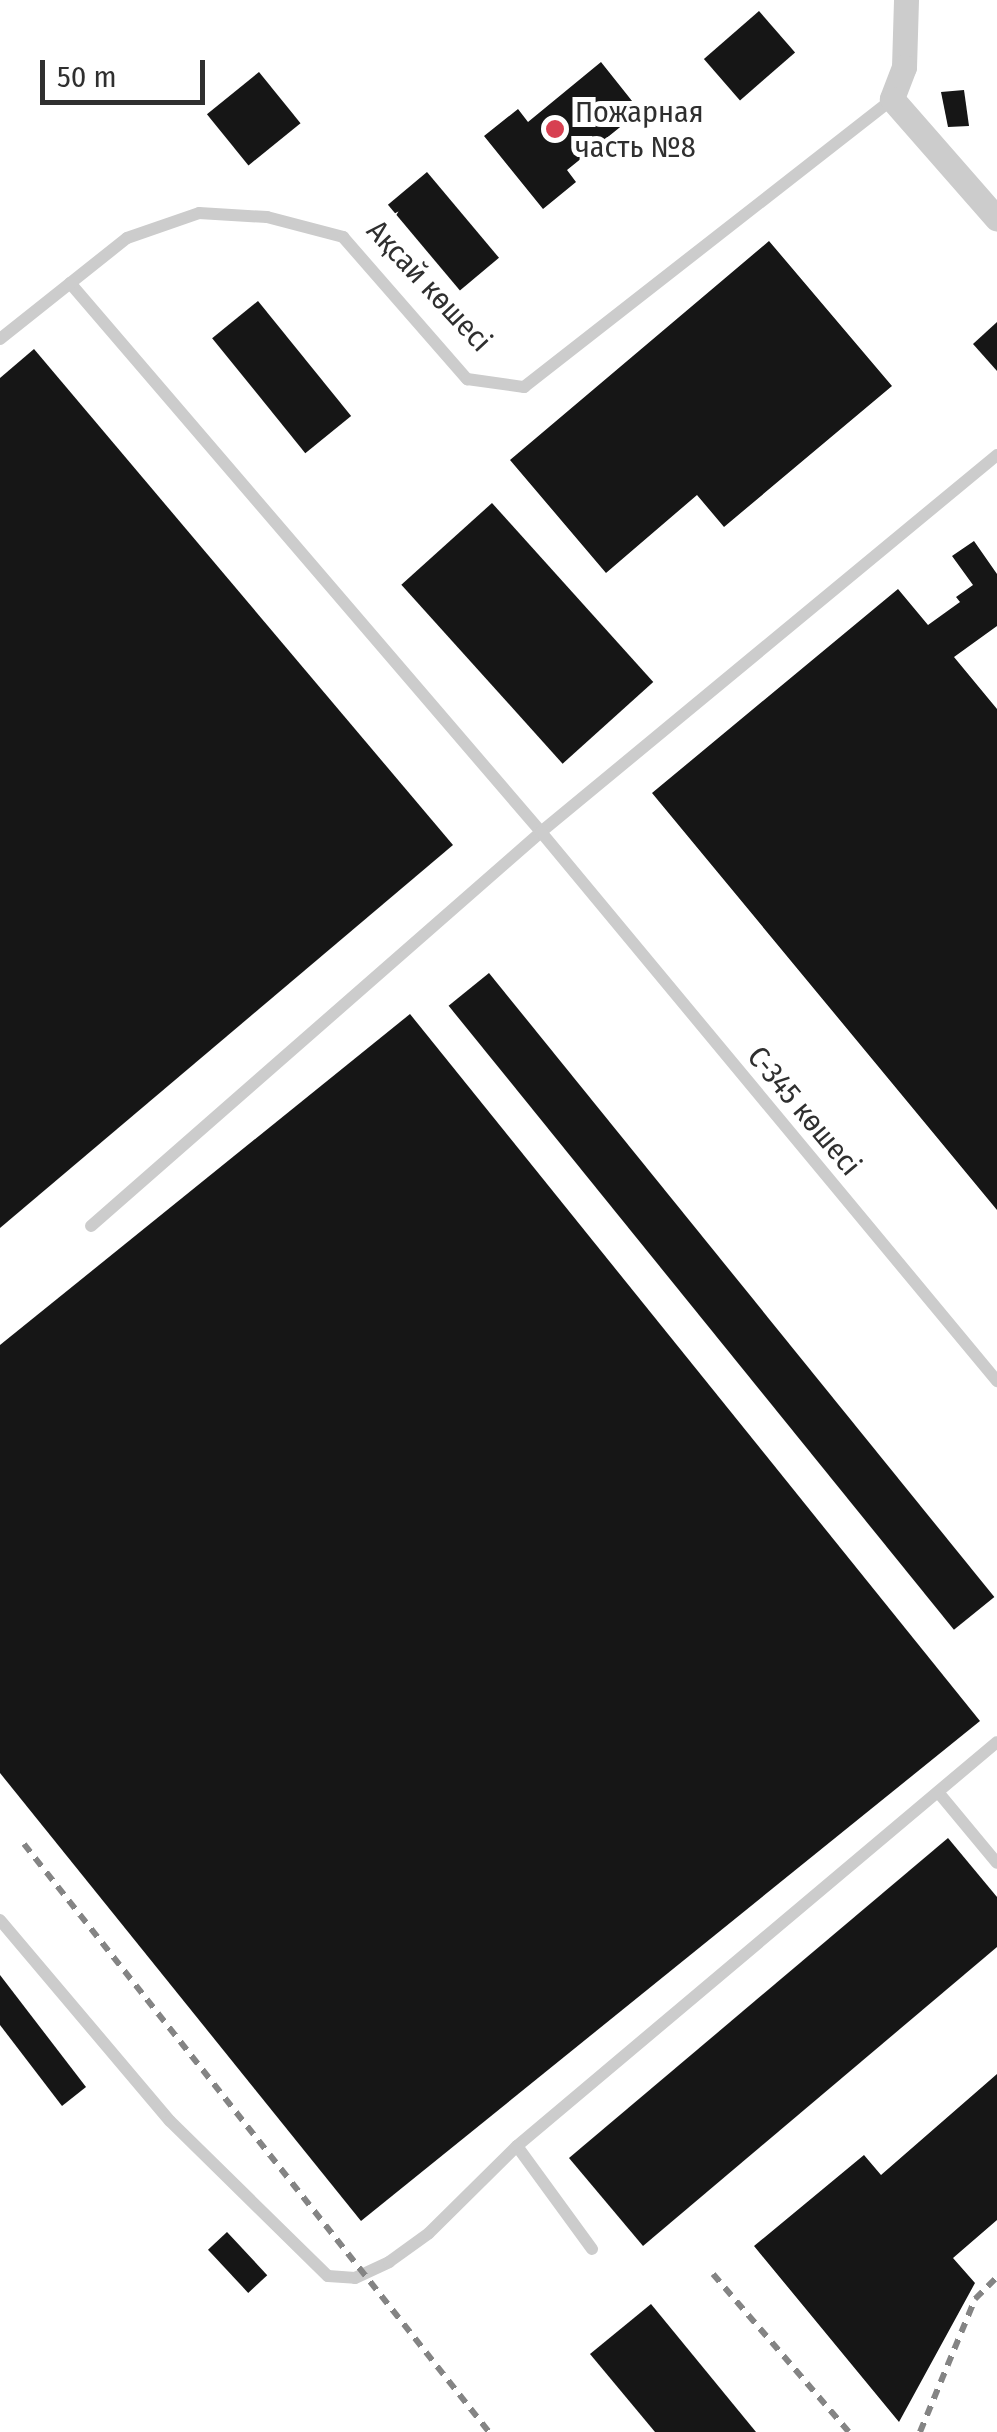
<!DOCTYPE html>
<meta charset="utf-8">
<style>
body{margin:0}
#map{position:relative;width:997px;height:2432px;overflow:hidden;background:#fff;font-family:"Fira Sans Condensed",sans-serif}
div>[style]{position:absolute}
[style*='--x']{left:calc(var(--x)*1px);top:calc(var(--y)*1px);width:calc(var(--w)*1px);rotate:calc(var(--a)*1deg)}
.building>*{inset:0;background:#161616;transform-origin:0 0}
.service>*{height:12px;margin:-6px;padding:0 6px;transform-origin:6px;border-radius:6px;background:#ccc}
.minor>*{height:25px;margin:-12.5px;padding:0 12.5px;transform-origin:12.5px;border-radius:12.5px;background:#ccc}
.rail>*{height:6px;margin-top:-3px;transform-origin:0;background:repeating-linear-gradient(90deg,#848484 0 10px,transparent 0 18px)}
.dots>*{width:28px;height:28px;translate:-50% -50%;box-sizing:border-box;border:5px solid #fff;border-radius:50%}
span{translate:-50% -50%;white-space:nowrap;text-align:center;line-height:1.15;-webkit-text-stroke:10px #fff;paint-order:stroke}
.poi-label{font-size:30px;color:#2f2f2f}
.left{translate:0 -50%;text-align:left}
.street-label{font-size:30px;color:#2f2f2f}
.scale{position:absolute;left:40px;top:60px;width:165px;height:45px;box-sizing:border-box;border:5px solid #2f2f2f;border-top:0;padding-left:12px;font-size:30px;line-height:35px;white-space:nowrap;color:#2f2f2f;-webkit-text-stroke:8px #fff;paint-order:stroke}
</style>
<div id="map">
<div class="building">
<div style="left:759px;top:11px;width:55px;height:73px;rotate:49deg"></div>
<div style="clip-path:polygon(601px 62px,640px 111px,567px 170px,576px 182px,543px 209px,484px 136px,518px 109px,528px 122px)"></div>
<div style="left:259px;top:72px;width:66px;height:67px;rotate:51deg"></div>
<div style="clip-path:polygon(964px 90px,969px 126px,948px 127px,941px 92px)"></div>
<div style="left:427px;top:172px;width:112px;height:51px;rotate:50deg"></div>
<div style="clip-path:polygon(769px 241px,892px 386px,724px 527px,697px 495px,606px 573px,510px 460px)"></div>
<div style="left:258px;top:301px;width:148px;height:59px;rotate:51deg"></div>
<div style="clip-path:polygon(997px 322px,997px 371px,973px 344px)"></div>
<div style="clip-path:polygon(34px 349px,453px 845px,0 1228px,0 378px)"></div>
<div style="left:492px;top:503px;width:241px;height:122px;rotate:48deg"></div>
<div style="clip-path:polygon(974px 541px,997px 574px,997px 626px,954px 657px,997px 709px,997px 1210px,652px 793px,898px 589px,928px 625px,960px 602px,956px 597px,973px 585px,952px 556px)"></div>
<div style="left:489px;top:973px;width:803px;height:52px;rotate:51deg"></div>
<div style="clip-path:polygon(410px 1014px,980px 1721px,361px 2221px,0 1773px,0 1345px)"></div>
<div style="clip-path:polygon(948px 1838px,997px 1897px,997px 1947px,643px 2246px,569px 2158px)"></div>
<div style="clip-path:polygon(0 1975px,86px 2087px,62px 2106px,0 2025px)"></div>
<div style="clip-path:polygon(997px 2074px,997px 2220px,953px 2258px,975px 2283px,899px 2422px,754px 2246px,864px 2155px,881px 2175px)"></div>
<div style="left:227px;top:2232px;width:59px;height:26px;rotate:47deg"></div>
<div style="clip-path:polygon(651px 2304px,756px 2432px,655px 2432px,590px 2354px)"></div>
</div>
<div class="service">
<div style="--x:70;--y:283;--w:723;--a:49.37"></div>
<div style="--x:541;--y:832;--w:598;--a:138.8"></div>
<div style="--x:0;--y:339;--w:162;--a:-38.5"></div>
<div style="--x:127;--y:238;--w:76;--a:-19.1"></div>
<div style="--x:199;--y:213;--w:68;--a:3.4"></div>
<div style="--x:267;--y:217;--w:79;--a:14.7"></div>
<div style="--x:343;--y:237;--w:189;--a:48.9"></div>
<div style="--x:467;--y:379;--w:58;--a:8"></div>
<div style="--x:524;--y:387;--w:467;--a:-38"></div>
<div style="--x:997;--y:455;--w:592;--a:140.42"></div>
<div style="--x:541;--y:832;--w:714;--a:50.29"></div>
<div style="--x:938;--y:1792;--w:92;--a:50.3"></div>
<div style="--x:0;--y:1920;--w:263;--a:49.8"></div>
<div style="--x:170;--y:2121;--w:221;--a:44.5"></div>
<div style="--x:328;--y:2276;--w:27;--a:4"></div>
<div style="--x:355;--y:2278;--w:38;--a:-25"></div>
<div style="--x:389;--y:2262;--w:49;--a:-35.9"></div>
<div style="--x:429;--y:2233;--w:124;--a:-44.7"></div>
<div style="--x:592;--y:2249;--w:127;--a:-126.1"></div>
<div style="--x:517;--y:2146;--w:627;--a:-40.09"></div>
</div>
<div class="minor">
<div style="--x:906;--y:0;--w:67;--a:91.7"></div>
<div style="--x:904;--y:67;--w:34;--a:111"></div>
<div style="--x:892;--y:99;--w:159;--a:48.8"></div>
</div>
<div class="rail">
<div style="--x:24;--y:1844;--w:750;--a:51.66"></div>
<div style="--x:713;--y:2274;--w:208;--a:49.3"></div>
<div style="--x:920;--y:2432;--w:144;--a:-67.5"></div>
<div style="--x:975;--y:2299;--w:31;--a:-45"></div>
</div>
<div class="dots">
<div style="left:555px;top:129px;background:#d74051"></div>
</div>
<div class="poi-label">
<span class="left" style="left:575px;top:129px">Пожарная<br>часть №8</span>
</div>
<div class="street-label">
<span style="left:429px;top:286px;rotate:47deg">Ақсай көшесі</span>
<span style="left:804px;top:1111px;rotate:50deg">С-345 көшесі</span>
</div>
<div class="scale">50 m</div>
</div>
